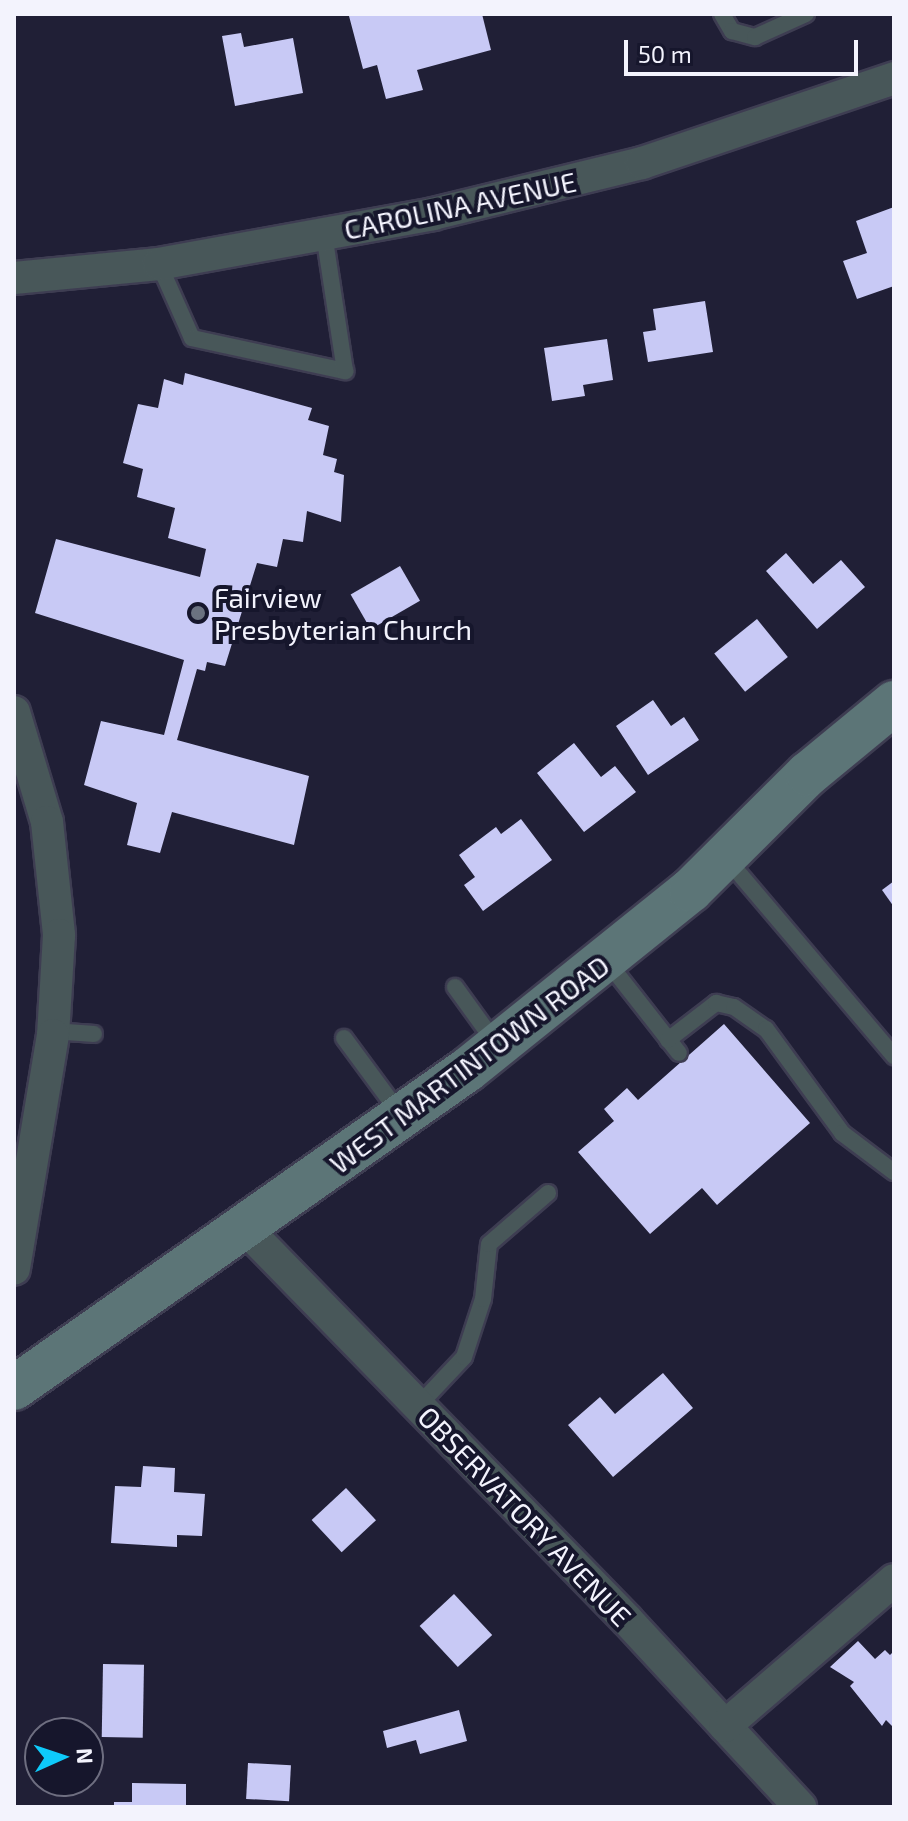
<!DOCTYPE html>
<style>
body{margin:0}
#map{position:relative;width:908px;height:1821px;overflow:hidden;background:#201f36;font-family:"Exo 2",sans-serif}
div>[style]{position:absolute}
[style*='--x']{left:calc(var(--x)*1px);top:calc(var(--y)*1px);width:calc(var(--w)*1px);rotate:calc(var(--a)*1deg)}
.building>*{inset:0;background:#c8c9f5;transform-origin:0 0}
.roads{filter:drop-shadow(2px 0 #3e3d52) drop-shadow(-2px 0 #3e3d52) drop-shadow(0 2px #3e3d52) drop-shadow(0 -2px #3e3d52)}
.service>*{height:16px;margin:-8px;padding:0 8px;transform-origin:8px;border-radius:8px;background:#485759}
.minor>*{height:32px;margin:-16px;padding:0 16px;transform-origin:16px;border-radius:16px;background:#485759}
.secondary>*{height:44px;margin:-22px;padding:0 22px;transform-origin:22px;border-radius:22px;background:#5c7577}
.dots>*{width:22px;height:22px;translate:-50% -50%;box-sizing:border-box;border:4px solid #16162c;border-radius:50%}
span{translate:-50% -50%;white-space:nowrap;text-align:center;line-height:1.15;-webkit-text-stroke:8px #16162c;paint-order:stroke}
.street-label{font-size:28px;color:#f3f3fd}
.poi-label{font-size:28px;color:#f3f3fd}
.left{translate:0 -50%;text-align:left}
.frame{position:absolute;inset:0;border:16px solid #f3f3fd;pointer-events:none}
.north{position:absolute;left:24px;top:1717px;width:80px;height:80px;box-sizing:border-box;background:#16162c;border:2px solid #6e6e80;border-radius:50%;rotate:87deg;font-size:22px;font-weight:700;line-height:32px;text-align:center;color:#f3f3fd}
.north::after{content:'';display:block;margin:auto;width:28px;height:36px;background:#0ecafa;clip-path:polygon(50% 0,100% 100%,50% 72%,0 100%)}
.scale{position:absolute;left:624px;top:40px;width:234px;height:36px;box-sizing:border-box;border:4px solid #f3f3fd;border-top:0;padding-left:10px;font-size:24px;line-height:28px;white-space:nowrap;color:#f3f3fd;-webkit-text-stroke:6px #16162c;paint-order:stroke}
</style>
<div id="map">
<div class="building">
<div style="clip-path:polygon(357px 14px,482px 14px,491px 50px,417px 70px,423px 90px,386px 99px,377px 65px,363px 69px,349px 16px)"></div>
<div style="clip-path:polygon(241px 33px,244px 47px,293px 38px,303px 93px,235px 106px,222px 36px)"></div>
<div style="clip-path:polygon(894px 207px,894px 286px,857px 299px,843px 261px,867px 253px,856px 221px)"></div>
<div style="clip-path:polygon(705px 301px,713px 352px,648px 362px,643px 332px,656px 330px,653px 309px)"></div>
<div style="clip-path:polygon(607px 339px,613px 380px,583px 385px,585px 396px,552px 401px,544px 348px)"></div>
<div style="clip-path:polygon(185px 373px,312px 408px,308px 420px,329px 426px,323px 455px,337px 459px,334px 472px,344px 475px,341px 522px,307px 511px,303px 542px,283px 539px,277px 567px,257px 563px,225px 666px,207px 662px,205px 671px,197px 669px,177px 740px,309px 776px,294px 845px,172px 812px,160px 853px,127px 845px,137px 803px,84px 785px,101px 721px,164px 735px,184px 660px,35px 613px,56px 539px,200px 577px,206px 549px,168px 538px,175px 508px,137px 497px,143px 469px,123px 463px,138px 404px,158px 408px,164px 379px,183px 385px)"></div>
<div style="clip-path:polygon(786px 553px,813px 584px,841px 560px,865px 587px,817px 629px,766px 571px)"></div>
<div style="left:400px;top:566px;width:40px;height:57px;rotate:60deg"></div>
<div style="left:757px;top:619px;width:49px;height:55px;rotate:51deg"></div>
<div style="clip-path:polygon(653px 700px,671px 726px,684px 717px,699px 740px,648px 775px,616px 726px)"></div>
<div style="clip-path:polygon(574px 743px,601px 777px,615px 766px,636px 792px,584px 832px,537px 773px)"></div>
<div style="clip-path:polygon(521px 819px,552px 860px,483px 911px,464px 885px,475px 877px,459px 855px,496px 827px,501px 834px)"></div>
<div style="clip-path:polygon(894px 881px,894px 907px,882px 890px)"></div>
<div style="clip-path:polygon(724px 1024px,810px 1123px,717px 1205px,702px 1188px,650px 1234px,578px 1152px,614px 1121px,604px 1109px,627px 1088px,638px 1100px)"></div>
<div style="clip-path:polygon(663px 1373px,693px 1408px,613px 1477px,568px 1425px,600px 1397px,615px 1414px)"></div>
<div style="clip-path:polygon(143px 1466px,175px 1468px,174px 1492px,205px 1494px,202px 1536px,177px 1535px,177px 1547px,111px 1543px,115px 1486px,141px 1487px)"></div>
<div style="left:346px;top:1488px;width:44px;height:47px;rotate:47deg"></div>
<div style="left:454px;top:1594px;width:56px;height:47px;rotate:47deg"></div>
<div style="clip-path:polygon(858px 1641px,875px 1659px,885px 1650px,890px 1655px,894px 1651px,894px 1728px,886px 1720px,882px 1726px,850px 1686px,854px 1682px,830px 1667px)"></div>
<div style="left:103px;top:1664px;width:41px;height:73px;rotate:1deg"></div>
<div style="clip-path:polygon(459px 1710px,467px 1741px,420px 1754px,416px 1740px,387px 1748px,383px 1731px)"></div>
<div style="left:248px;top:1763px;width:43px;height:36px;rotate:3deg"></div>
<div style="clip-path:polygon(132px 1783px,186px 1784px,186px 1807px,114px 1807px,114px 1802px,132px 1802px)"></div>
</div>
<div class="roads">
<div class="service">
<div style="--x:722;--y:14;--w:20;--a:60"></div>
<div style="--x:732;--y:31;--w:24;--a:15"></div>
<div style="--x:755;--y:37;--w:56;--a:-24.3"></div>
<div style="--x:159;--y:264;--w:81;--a:66"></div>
<div style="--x:192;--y:338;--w:157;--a:12.2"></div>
<div style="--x:345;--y:371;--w:139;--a:-98.7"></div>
<div style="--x:726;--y:858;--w:260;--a:49.7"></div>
<div style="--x:606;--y:960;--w:118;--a:51.9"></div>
<div style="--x:455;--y:987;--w:72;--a:54.1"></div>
<div style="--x:53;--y:1031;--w:41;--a:4.2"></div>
<div style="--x:344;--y:1038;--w:94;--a:53.6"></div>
<div style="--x:668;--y:1040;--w:61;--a:-37.6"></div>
<div style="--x:716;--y:1003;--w:18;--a:13"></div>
<div style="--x:734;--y:1007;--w:39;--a:35"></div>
<div style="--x:766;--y:1029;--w:129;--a:53.8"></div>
<div style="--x:842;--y:1133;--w:65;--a:36.9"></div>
<div style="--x:418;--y:1406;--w:67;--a:-46.8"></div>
<div style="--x:464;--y:1357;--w:61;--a:-71.9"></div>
<div style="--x:483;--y:1299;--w:55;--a:-83.8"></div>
<div style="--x:489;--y:1244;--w:78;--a:-40.8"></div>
</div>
<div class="minor">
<div style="--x:14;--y:278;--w:146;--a:-5.5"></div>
<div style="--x:159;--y:264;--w:279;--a:-10.3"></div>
<div style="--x:433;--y:214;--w:215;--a:-13.7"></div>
<div style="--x:642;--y:163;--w:266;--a:-18.6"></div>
<div style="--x:14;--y:712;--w:115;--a:73.3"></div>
<div style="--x:47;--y:822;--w:114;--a:83.9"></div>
<div style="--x:59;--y:935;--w:100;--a:93.4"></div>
<div style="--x:53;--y:1035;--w:237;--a:99.5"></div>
<div style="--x:246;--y:1229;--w:546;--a:45.74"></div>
<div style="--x:627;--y:1620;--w:255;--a:47.2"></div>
<div style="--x:725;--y:1726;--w:223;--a:-40.8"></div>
</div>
<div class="secondary">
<div style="--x:14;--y:1388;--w:553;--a:-35.07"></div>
<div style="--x:467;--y:1070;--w:287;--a:-38.8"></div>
<div style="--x:691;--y:890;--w:165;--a:-44.8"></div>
<div style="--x:808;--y:774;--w:112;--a:-39.5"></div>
</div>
</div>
<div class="dots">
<div style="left:198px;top:613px;background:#6b7280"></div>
</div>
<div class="street-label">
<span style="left:460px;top:205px;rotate:-12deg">CAROLINA AVENUE</span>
<span style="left:469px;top:1064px;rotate:-37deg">WEST MARTINTOWN ROAD</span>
<span style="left:525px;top:1516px;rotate:46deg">OBSERVATORY AVENUE</span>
</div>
<div class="poi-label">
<span class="left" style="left:214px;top:613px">Fairview<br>Presbyterian Church</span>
</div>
<div class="frame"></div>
<div class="north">N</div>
<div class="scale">50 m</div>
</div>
